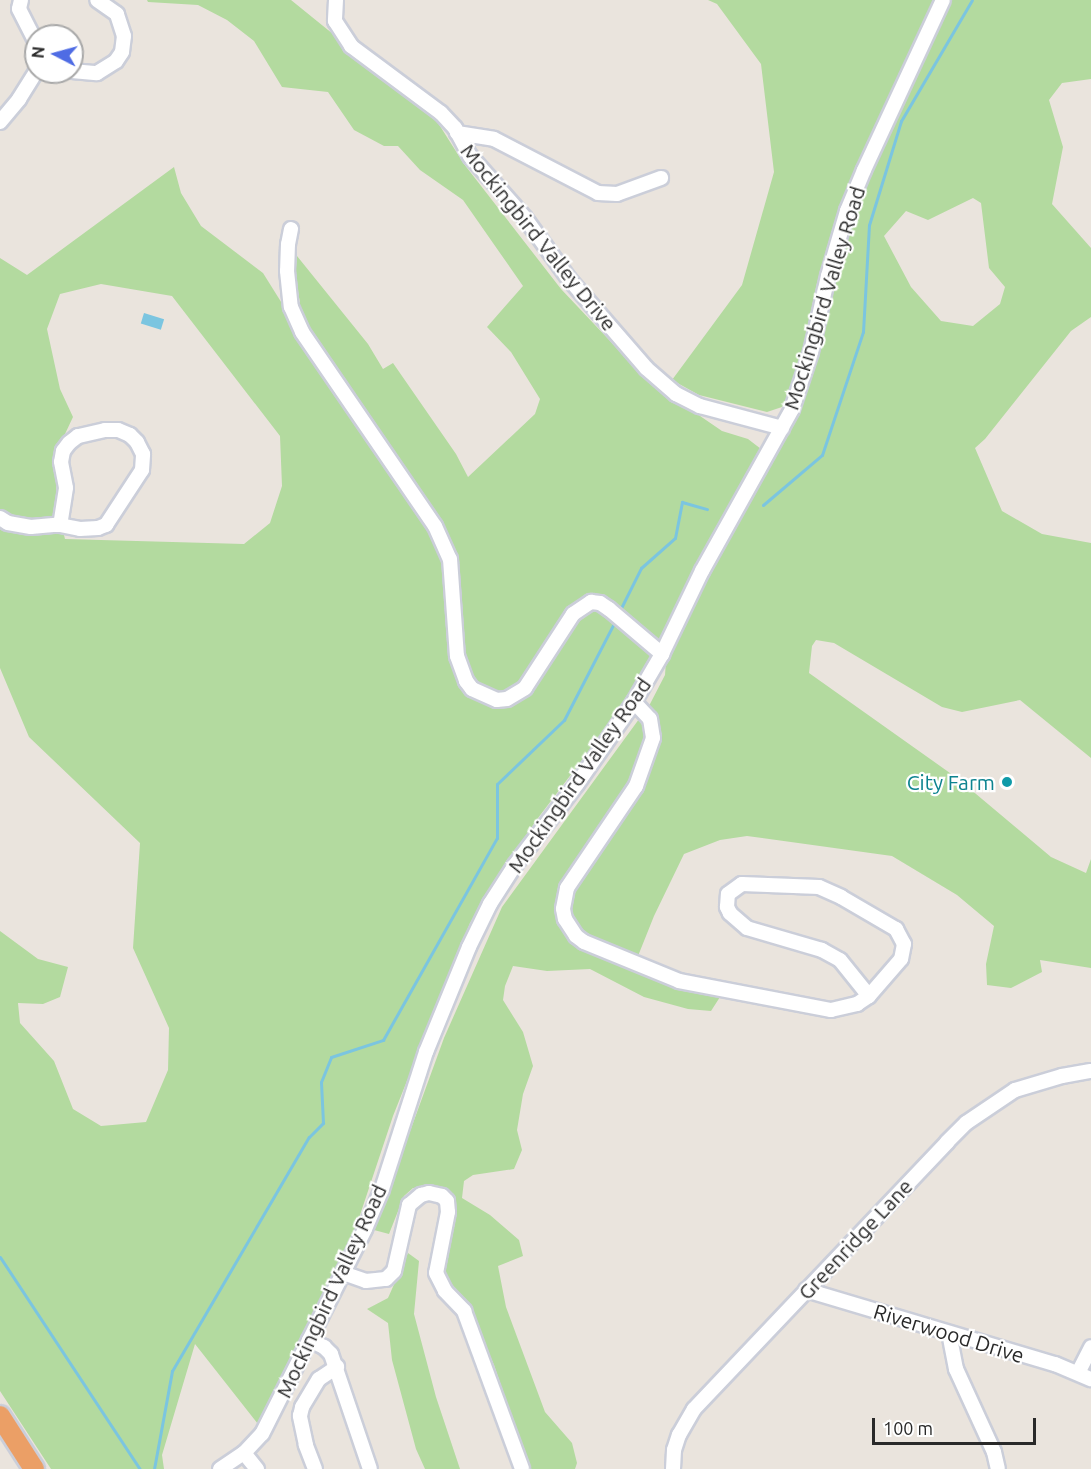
<!DOCTYPE html>
<style>
body{margin:0}
#map{position:relative;width:1091px;height:1469px;overflow:hidden;background:#eae4dd;font-family:Ubuntu,sans-serif}
div>[style]{position:absolute}
[style*='--x']{left:calc(var(--x)*1px);top:calc(var(--y)*1px);width:calc(var(--w)*1px);rotate:calc(var(--a)*1deg)}
.green>*{inset:0;background:#b3da9f}
.water>*{inset:0;background:#7bc5e0;transform-origin:0 0}
.stream>*{height:3px;margin:-1.5px;padding:0 1.5px;transform-origin:1.5px;border-radius:1.5px;background:#7bc5e0}
.roads{filter:drop-shadow(2px 0 #cbced9) drop-shadow(-2px 0 #cbced9) drop-shadow(0 2px #cbced9) drop-shadow(0 -2px #cbced9)}
.minor>*{height:14px;margin:-7px;padding:0 7px;transform-origin:7px;border-radius:7px;background:#fff}
.highway>*{height:20px;margin:-10px;padding:0 10px;transform-origin:10px;border-radius:10px;background:#eb9f66}
.dots>*{width:16px;height:16px;translate:-50% -50%;box-sizing:border-box;border:3px solid #fff;border-radius:50%}
span{translate:-50% -50%;white-space:nowrap;text-align:center;line-height:1.15;-webkit-text-stroke:4.5px #fff;paint-order:stroke}
.street-label{font-size:21px;color:#292929}
.culture-label{font-size:21px;color:#0d838f}
.right{translate:-100% -50%;text-align:right}
.north{position:absolute;left:24px;top:24px;width:60px;height:60px;box-sizing:border-box;background:#fff;border:2px solid #a9a9a9;border-radius:50%;rotate:276deg;font-size:16px;font-weight:700;line-height:24px;text-align:center;color:#292929}
.north::after{content:'';display:block;margin:auto;width:21px;height:27px;background:#4f6ce4;clip-path:polygon(50% 0,100% 100%,50% 72%,0 100%)}
.scale{position:absolute;left:872px;top:1418px;width:164px;height:27px;box-sizing:border-box;border:3px solid #292929;border-top:0;padding-left:8px;font-size:18px;line-height:21px;white-space:nowrap;color:#292929;-webkit-text-stroke:4px #fff;paint-order:stroke}
</style>
<div id="map">
<div class="green">
<div style="clip-path:polygon(evenodd,147px 0,291px 0,433px 115px,464px 164px,561px 289px,646px 379px,722px 431px,748px 439px,761px 449px,629px 698px,535px 822px,470px 923px,393px 1116px,354px 1233px,258px 1424px,195px 1344px,162px 1455px,164px 1469px,51px 1469px,0 1391px,0 931px,38px 959px,68px 967px,60px 997px,43px 1004px,18px 1003px,20px 1023px,54px 1061px,73px 1109px,101px 1126px,146px 1122px,168px 1070px,169px 1028px,133px 948px,140px 843px,29px 737px,0 668px,0 258px,27px 275px,174px 167px,181px 193px,201px 226px,263px 273px,288px 313px,300px 302px,295px 278px,297px 256px,368px 344px,383px 369px,393px 363px,456px 454px,468px 477px,535px 414px,540px 399px,511px 352px,487px 327px,523px 286px,463px 200px,420px 170px,398px 146px,384px 146px,354px 130px,328px 92px,282px 87px,254px 41px,227px 20px,198px 5px,148px 2px,147px 0,101px 284px,172px 296px,280px 436px,282px 486px,270px 523px,244px 544px,65px 539px,56px 502px,57px 451px,73px 417px,60px 389px,47px 329px,60px 294px,101px 284px)"></div>
<div style="clip-path:polygon(708px 0,937px 0,845px 193px,817px 283px,795px 387px,785px 406px,767px 412px,699px 395px,672px 380px,742px 285px,774px 172px,761px 64px,717px 4px)"></div>
<div style="clip-path:polygon(evenodd,950px 0,1091px 0,1091px 79px,1062px 83px,1049px 100px,1063px 147px,1052px 204px,1091px 248px,1091px 317px,1071px 331px,985px 439px,975px 448px,1002px 511px,1042px 534px,1091px 543px,1091px 758px,1020px 700px,962px 712px,942px 707px,834px 643px,816px 640px,812px 646px,809px 673px,957px 778px,1051px 857px,1086px 873px,1091px 859px,1091px 968px,1040px 960px,1042px 972px,1011px 988px,987px 985px,986px 964px,994px 926px,957px 895px,892px 856px,747px 836px,720px 840px,684px 854px,654px 916px,634px 966px,712px 990px,720px 997px,711px 1011px,688px 1009px,644px 997px,590px 969px,547px 971px,513px 966px,505px 986px,503px 1000px,523px 1032px,533px 1066px,523px 1094px,517px 1130px,522px 1150px,514px 1169px,473px 1175px,464px 1181px,462px 1198px,490px 1215px,519px 1240px,523px 1256px,498px 1266px,506px 1307px,545px 1412px,572px 1443px,577px 1463px,575px 1469px,529px 1469px,494px 1365px,467px 1304px,446px 1285px,442px 1271px,453px 1212px,447px 1189px,413px 1188px,404px 1196px,389px 1234px,374px 1230px,444px 1038px,502px 907px,650px 704px,665px 675px,666px 661px,735px 526px,774px 460px,807px 388px,841px 247px,881px 148px,950px 0,973px 198px,981px 203px,989px 268px,1005px 287px,1000px 304px,973px 326px,941px 321px,911px 287px,884px 236px,906px 211px,928px 220px,973px 198px)"></div>
<div style="clip-path:polygon(408px 1253px,419px 1261px,414px 1314px,436px 1397px,460px 1469px,425px 1469px,416px 1449px,392px 1360px,388px 1323px,367px 1309px,388px 1298px)"></div>
</div>
<div class="water">
<div style="left:144px;top:313px;width:21px;height:11px;rotate:17deg"></div>
</div>
<div class="stream">
<div style="--x:763;--y:505;--w:77;--a:-40.3"></div>
<div style="--x:822;--y:455;--w:130;--a:-71.6"></div>
<div style="--x:863;--y:332;--w:107;--a:-86.8"></div>
<div style="--x:869;--y:225;--w:109;--a:-72.9"></div>
<div style="--x:901;--y:121;--w:140;--a:-59.6"></div>
<div style="--x:619;--y:612;--w:49;--a:-63.4"></div>
<div style="--x:641;--y:568;--w:45;--a:-41.4"></div>
<div style="--x:675;--y:538;--w:37;--a:-79"></div>
<div style="--x:682;--y:502;--w:26;--a:16"></div>
<div style="--x:0;--y:1257;--w:254;--a:56.6"></div>
<div style="--x:154;--y:1469;--w:100;--a:-79.6"></div>
<div style="--x:172;--y:1371;--w:271;--a:-59.7"></div>
<div style="--x:309;--y:1137;--w:20;--a:-45"></div>
<div style="--x:323;--y:1123;--w:41;--a:-92.8"></div>
<div style="--x:321;--y:1082;--w:27;--a:-68"></div>
<div style="--x:331;--y:1057;--w:55;--a:-18.1"></div>
<div style="--x:383;--y:1040;--w:232;--a:-60.6"></div>
<div style="--x:497;--y:838;--w:54;--a:-90"></div>
<div style="--x:497;--y:784;--w:93;--a:-43.7"></div>
<div style="--x:564;--y:720;--w:111;--a:-62.7"></div>
</div>
<div class="roads">
<div class="minor">
<div style="--x:21;--y:0;--w:9;--a:103"></div>
<div style="--x:19;--y:9;--w:38;--a:63"></div>
<div style="--x:336;--y:0;--w:21;--a:93"></div>
<div style="--x:335;--y:21;--w:30;--a:57"></div>
<div style="--x:351;--y:46;--w:112;--a:36.7"></div>
<div style="--x:441;--y:113;--w:21;--a:47"></div>
<div style="--x:455;--y:128;--w:32;--a:62"></div>
<div style="--x:470;--y:156;--w:83;--a:48.4"></div>
<div style="--x:525;--y:218;--w:75;--a:54.2"></div>
<div style="--x:569;--y:279;--w:118;--a:49.1"></div>
<div style="--x:646;--y:368;--w:40;--a:41"></div>
<div style="--x:676;--y:394;--w:27;--a:27"></div>
<div style="--x:700;--y:406;--w:85;--a:15"></div>
<div style="--x:36;--y:50;--w:22;--a:90"></div>
<div style="--x:72;--y:71;--w:25;--a:5"></div>
<div style="--x:97;--y:73;--w:22;--a:-32"></div>
<div style="--x:116;--y:61;--w:11;--a:-56"></div>
<div style="--x:122;--y:52;--w:16;--a:-83"></div>
<div style="--x:124;--y:36;--w:23;--a:-108"></div>
<div style="--x:117;--y:14;--w:24;--a:-145"></div>
<div style="--x:0;--y:122;--w:30;--a:-50"></div>
<div style="--x:19;--y:99;--w:32;--a:-58"></div>
<div style="--x:457;--y:133;--w:37;--a:9"></div>
<div style="--x:494;--y:139;--w:117;--a:27.4"></div>
<div style="--x:598;--y:193;--w:19;--a:3"></div>
<div style="--x:617;--y:194;--w:47;--a:-20"></div>
<div style="--x:291;--y:229;--w:15;--a:101"></div>
<div style="--x:288;--y:244;--w:27;--a:92"></div>
<div style="--x:287;--y:271;--w:36;--a:84"></div>
<div style="--x:291;--y:307;--w:27;--a:66"></div>
<div style="--x:302;--y:332;--w:235;--a:55.6"></div>
<div style="--x:435;--y:526;--w:36;--a:66"></div>
<div style="--x:450;--y:559;--w:97;--a:85.9"></div>
<div style="--x:457;--y:656;--w:27;--a:70"></div>
<div style="--x:466;--y:681;--w:10;--a:53"></div>
<div style="--x:472;--y:689;--w:27;--a:24"></div>
<div style="--x:497;--y:700;--w:10;--a:-6"></div>
<div style="--x:507;--y:699;--w:21;--a:-31"></div>
<div style="--x:525;--y:688;--w:88;--a:-57"></div>
<div style="--x:573;--y:614;--w:22;--a:-34"></div>
<div style="--x:591;--y:602;--w:9;--a:6"></div>
<div style="--x:600;--y:603;--w:11;--a:34"></div>
<div style="--x:609;--y:609;--w:70;--a:40.3"></div>
<div style="--x:0;--y:518;--w:9;--a:32"></div>
<div style="--x:8;--y:523;--w:23;--a:10"></div>
<div style="--x:31;--y:527;--w:25;--a:-5"></div>
<div style="--x:56;--y:525;--w:4;--a:0"></div>
<div style="--x:60;--y:525;--w:20;--a:11"></div>
<div style="--x:80;--y:529;--w:18;--a:-3"></div>
<div style="--x:98;--y:528;--w:9;--a:-21"></div>
<div style="--x:106;--y:525;--w:66;--a:-56.8"></div>
<div style="--x:142;--y:470;--w:16;--a:-86"></div>
<div style="--x:143;--y:454;--w:13;--a:-117"></div>
<div style="--x:137;--y:442;--w:10;--a:-135"></div>
<div style="--x:130;--y:435;--w:13;--a:-157"></div>
<div style="--x:118;--y:430;--w:13;--a:180"></div>
<div style="--x:105;--y:430;--w:28;--a:167"></div>
<div style="--x:78;--y:436;--w:11;--a:142"></div>
<div style="--x:69;--y:443;--w:10;--a:127"></div>
<div style="--x:63;--y:451;--w:11;--a:100"></div>
<div style="--x:61;--y:462;--w:26;--a:79"></div>
<div style="--x:66;--y:488;--w:37;--a:99"></div>
<div style="--x:634;--y:702;--w:23;--a:47"></div>
<div style="--x:650;--y:719;--w:19;--a:81"></div>
<div style="--x:653;--y:738;--w:51;--a:109.5"></div>
<div style="--x:636;--y:786;--w:123;--a:124.1"></div>
<div style="--x:567;--y:888;--w:21;--a:101"></div>
<div style="--x:563;--y:909;--w:10;--a:79"></div>
<div style="--x:565;--y:919;--w:20;--a:57"></div>
<div style="--x:576;--y:936;--w:10;--a:37"></div>
<div style="--x:584;--y:942;--w:103;--a:22.3"></div>
<div style="--x:679;--y:981;--w:155;--a:10.8"></div>
<div style="--x:831;--y:1010;--w:27;--a:-13"></div>
<div style="--x:857;--y:1004;--w:14;--a:-34"></div>
<div style="--x:742;--y:884;--w:77;--a:2.2"></div>
<div style="--x:819;--y:887;--w:24;--a:24"></div>
<div style="--x:841;--y:897;--w:64;--a:30.2"></div>
<div style="--x:896;--y:929;--w:17;--a:62"></div>
<div style="--x:904;--y:944;--w:15;--a:101"></div>
<div style="--x:901;--y:959;--w:49;--a:130.9"></div>
<div style="--x:869;--y:996;--w:46;--a:-128.9"></div>
<div style="--x:840;--y:960;--w:21;--a:-151"></div>
<div style="--x:822;--y:950;--w:78;--a:-163.7"></div>
<div style="--x:747;--y:928;--w:23;--a:-139"></div>
<div style="--x:730;--y:913;--w:7;--a:-117"></div>
<div style="--x:727;--y:907;--w:13;--a:-86"></div>
<div style="--x:728;--y:894;--w:17;--a:-36"></div>
<div style="--x:343;--y:1273;--w:24;--a:19"></div>
<div style="--x:366;--y:1281;--w:20;--a:-6"></div>
<div style="--x:386;--y:1279;--w:11;--a:-45"></div>
<div style="--x:394;--y:1271;--w:68;--a:-77.2"></div>
<div style="--x:409;--y:1205;--w:16;--a:-40"></div>
<div style="--x:421;--y:1195;--w:8;--a:-14"></div>
<div style="--x:429;--y:1193;--w:13;--a:13"></div>
<div style="--x:442;--y:1196;--w:7;--a:45"></div>
<div style="--x:447;--y:1201;--w:11;--a:85"></div>
<div style="--x:448;--y:1212;--w:62;--a:101.1"></div>
<div style="--x:436;--y:1273;--w:20;--a:63"></div>
<div style="--x:445;--y:1291;--w:28;--a:46"></div>
<div style="--x:464;--y:1311;--w:168;--a:69.8"></div>
<div style="--x:806;--y:1290;--w:260;--a:16.6"></div>
<div style="--x:1055;--y:1364;--w:39;--a:23"></div>
<div style="--x:949;--y:1333;--w:37;--a:79"></div>
<div style="--x:956;--y:1369;--w:91;--a:65.4"></div>
<div style="--x:994;--y:1452;--w:17;--a:77"></div>
<div style="--x:309;--y:1340;--w:17;--a:25"></div>
<div style="--x:324;--y:1347;--w:10;--a:45"></div>
<div style="--x:331;--y:1354;--w:121;--a:71.3"></div>
<div style="--x:1078;--y:1373;--w:29;--a:-63"></div>
<div style="--x:244;--y:1453;--w:21;--a:51"></div>
<div style="--x:220;--y:1469;--w:29;--a:-34"></div>
<div style="--x:244;--y:1453;--w:26;--a:-47"></div>
<div style="--x:262;--y:1434;--w:229;--a:-63.3"></div>
<div style="--x:365;--y:1229;--w:43;--a:-67"></div>
<div style="--x:382;--y:1189;--w:144;--a:-72.2"></div>
<div style="--x:426;--y:1052;--w:113;--a:-67.7"></div>
<div style="--x:469;--y:947;--w:48;--a:-64"></div>
<div style="--x:490;--y:904;--w:46;--a:-57.3"></div>
<div style="--x:515;--y:865;--w:102;--a:-52.6"></div>
<div style="--x:577;--y:784;--w:100;--a:-55.2"></div>
<div style="--x:634;--y:702;--w:56;--a:-59.7"></div>
<div style="--x:662;--y:654;--w:92;--a:-64.3"></div>
<div style="--x:702;--y:571;--w:185;--a:-60.9"></div>
<div style="--x:792;--y:409;--w:60;--a:-71.6"></div>
<div style="--x:811;--y:352;--w:78;--a:-77.4"></div>
<div style="--x:828;--y:276;--w:68;--a:-73.7"></div>
<div style="--x:847;--y:211;--w:44;--a:-67.5"></div>
<div style="--x:864;--y:170;--w:187;--a:-65.1"></div>
<div style="--x:315;--y:1469;--w:26;--a:-111"></div>
<div style="--x:306;--y:1445;--w:30;--a:-102"></div>
<div style="--x:300;--y:1416;--w:9;--a:-77"></div>
<div style="--x:302;--y:1407;--w:33;--a:-59"></div>
<div style="--x:319;--y:1379;--w:22;--a:-34"></div>
<div style="--x:673;--y:1469;--w:19;--a:-87"></div>
<div style="--x:674;--y:1450;--w:16;--a:-72"></div>
<div style="--x:679;--y:1435;--w:30;--a:-60"></div>
<div style="--x:694;--y:1409;--w:368;--a:-46.5"></div>
<div style="--x:947;--y:1142;--w:27;--a:-45"></div>
<div style="--x:966;--y:1123;--w:59;--a:-34"></div>
<div style="--x:1015;--y:1090;--w:49;--a:-16.6"></div>
<div style="--x:1062;--y:1076;--w:29;--a:-10"></div>
</div>
<div class="highway">
<div style="--x:0;--y:1416;--w:63;--a:57.3"></div>
</div>
</div>
<div class="dots">
<div style="left:1007px;top:782px;background:#0f9aa8"></div>
</div>
<div class="street-label">
<span style="left:539px;top:237px;rotate:51deg">Mockingbird Valley Drive</span>
<span style="left:824px;top:298px;rotate:-73deg">Mockingbird Valley Road</span>
<span style="left:579px;top:775px;rotate:-55deg">Mockingbird Valley Road</span>
<span style="left:855px;top:1239px;rotate:-47deg">Greenridge Lane</span>
<span style="left:331px;top:1291px;rotate:-65deg">Mockingbird Valley Road</span>
<span style="left:949px;top:1333px;rotate:17deg">Riverwood Drive</span>
</div>
<div class="culture-label">
<span class="right" style="left:995px;top:782px">City Farm</span>
</div>
<div class="north">N</div>
<div class="scale">100 m</div>
</div>
